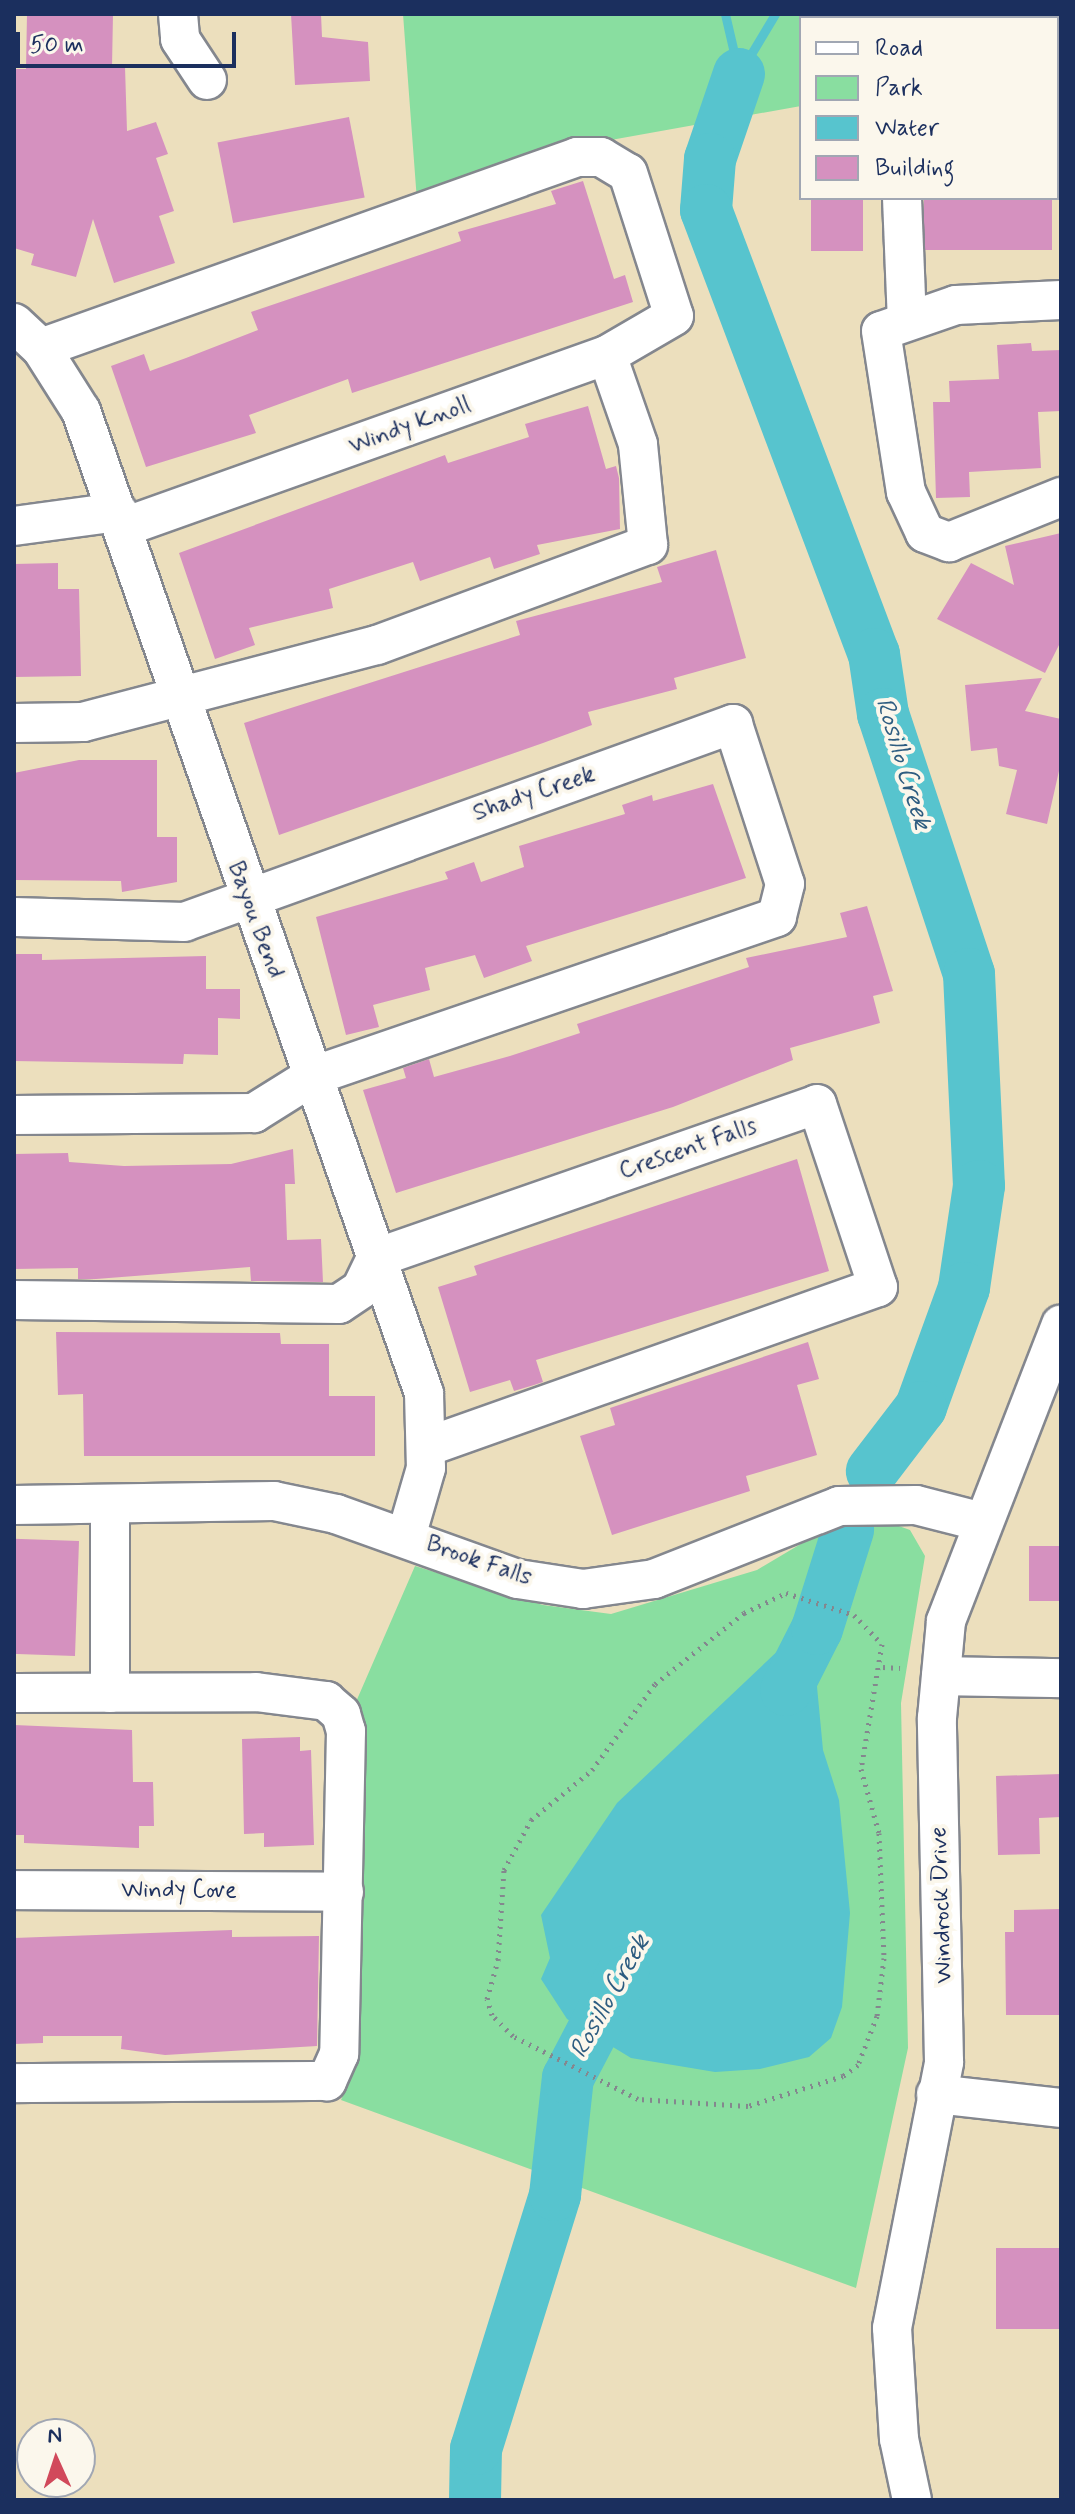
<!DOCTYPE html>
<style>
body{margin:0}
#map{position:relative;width:1075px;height:2514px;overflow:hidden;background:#ecdfbd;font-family:Mynerve,sans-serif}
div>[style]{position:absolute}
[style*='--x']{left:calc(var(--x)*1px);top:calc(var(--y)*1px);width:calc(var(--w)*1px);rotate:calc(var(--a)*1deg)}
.green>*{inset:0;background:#89dea0}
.water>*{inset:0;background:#57c4ce}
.stream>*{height:9px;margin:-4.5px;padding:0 4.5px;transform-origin:4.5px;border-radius:4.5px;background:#57c4ce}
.river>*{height:52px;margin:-26px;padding:0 26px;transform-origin:26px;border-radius:26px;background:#57c4ce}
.building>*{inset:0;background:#d591bf;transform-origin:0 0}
.path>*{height:5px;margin-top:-2.5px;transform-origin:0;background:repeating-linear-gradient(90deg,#84878e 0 2px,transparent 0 8px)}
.roads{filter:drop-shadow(2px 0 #84878e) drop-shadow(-2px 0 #84878e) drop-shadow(0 2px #84878e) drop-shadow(0 -2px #84878e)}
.minor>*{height:38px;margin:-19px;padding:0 19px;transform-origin:19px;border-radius:19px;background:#fff}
span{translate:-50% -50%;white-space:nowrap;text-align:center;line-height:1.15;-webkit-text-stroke:8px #fbf7ec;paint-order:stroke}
.street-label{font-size:24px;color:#1b2f5e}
.water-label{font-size:26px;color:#2d5c80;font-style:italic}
.frame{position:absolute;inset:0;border:16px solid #1b2f5e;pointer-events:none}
.legend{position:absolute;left:799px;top:16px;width:260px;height:184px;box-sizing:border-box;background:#fbf7ec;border:2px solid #a1a7b3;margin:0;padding:10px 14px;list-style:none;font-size:24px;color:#1b2f5e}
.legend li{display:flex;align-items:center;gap:16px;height:40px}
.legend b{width:40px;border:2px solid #a1a7b3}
.north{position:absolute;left:16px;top:2418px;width:80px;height:80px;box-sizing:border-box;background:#fbf7ec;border:2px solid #a1a7b3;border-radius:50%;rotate:357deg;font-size:22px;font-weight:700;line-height:32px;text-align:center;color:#1b2f5e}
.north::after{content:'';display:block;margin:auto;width:28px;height:36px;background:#d1495b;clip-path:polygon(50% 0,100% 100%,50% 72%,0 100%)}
.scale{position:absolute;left:16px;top:32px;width:220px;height:36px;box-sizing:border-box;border:4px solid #1b2f5e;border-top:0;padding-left:10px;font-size:24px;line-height:28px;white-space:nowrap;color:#1b2f5e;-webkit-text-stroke:6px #fbf7ec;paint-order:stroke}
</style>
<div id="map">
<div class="green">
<div style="clip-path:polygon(403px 14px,909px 14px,909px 18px,801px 18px,801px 106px,583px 145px,417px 201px)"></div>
<div style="clip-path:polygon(896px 1525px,910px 1530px,925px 1556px,901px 1703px,908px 2048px,856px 2288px,341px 2100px,358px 2061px,352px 1711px,415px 1566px,543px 1605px,611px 1614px,757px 1570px,826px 1529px)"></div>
</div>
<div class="water">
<div style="clip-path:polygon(802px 1628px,817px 1629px,825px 1643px,816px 1676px,823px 1750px,839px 1800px,850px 1913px,842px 2007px,831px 2038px,809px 2057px,760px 2069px,715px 2072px,631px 2058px,567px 2019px,541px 1979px,550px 1958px,541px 1915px,617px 1803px)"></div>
</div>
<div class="stream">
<div style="--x:725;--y:14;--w:62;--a:76.9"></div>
<div style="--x:739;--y:74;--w:70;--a:-59"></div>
</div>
<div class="river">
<div style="--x:739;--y:74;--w:90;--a:108.8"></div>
<div style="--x:710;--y:159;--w:51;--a:94.5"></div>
<div style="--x:706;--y:210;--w:475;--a:69.3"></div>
<div style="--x:874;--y:654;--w:61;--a:81.5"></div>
<div style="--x:883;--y:714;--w:274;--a:71.7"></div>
<div style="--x:969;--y:974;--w:212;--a:87.3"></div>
<div style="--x:979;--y:1186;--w:103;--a:98.4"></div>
<div style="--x:964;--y:1288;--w:127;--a:109.9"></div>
<div style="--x:921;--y:1407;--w:81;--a:127.4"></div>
<div style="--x:786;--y:1690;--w:68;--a:-63.1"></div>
<div style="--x:817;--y:1629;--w:104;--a:-72.6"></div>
<div style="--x:475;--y:2500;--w:51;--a:-88.9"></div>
<div style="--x:476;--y:2449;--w:266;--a:-72.7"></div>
<div style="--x:555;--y:2195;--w:118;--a:-83.7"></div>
<div style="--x:568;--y:2078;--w:119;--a:-62.4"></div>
</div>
<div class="building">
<div style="clip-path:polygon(27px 14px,113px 14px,112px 67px,125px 67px,127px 131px,156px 122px,168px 154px,156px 158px,174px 211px,159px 216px,175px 263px,114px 283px,93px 219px,76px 277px,31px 265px,34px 254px,14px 248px,14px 69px,26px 69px)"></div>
<div style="clip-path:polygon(291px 14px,321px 14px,322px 37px,368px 42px,370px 81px,295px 85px)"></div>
<div style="left:349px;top:117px;width:82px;height:134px;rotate:79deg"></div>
<div style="clip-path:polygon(583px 181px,614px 279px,625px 275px,633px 302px,352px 393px,348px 379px,249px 415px,256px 433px,146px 467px,111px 366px,144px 354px,150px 371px,186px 358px,258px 330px,251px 312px,461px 241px,458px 232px,556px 204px,551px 191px)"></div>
<div style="left:811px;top:198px;width:52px;height:53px"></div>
<div style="left:924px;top:198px;width:128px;height:52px"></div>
<div style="clip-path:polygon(1031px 343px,1032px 351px,1061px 350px,1061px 411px,1038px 412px,1041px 468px,969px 472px,970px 497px,936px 498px,933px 402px,950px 402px,949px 381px,999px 379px,997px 345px)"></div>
<div style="clip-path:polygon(588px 406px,606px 469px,616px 466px,619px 478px,620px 529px,537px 545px,540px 554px,494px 569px,490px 557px,420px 581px,413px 562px,329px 589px,333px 608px,249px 628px,255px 645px,215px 659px,179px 553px,445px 455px,448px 463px,529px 437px,525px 424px)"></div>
<div style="clip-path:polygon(1061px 533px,1061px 641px,1045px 673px,937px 619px,971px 563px,1014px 585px,1005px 546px)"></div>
<div style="clip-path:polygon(716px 550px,746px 658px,674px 678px,677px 689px,588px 712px,592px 725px,543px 743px,279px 835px,244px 723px,520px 635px,516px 621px,662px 582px,657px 567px)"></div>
<div style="clip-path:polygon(58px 563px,58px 589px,79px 589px,81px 676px,14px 677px,14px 564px)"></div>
<div style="clip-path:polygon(1042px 678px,1025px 711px,1061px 719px,1061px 762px,1047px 824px,1006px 814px,1017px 770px,999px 766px,997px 748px,971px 751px,965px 685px)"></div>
<div style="clip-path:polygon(79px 760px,157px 760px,157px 837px,177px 837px,177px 882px,122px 892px,121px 881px,14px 880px,14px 773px)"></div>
<div style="clip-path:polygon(713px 784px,746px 878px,526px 946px,532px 961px,484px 978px,475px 955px,425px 968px,430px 990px,373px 1005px,379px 1027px,346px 1035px,316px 917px,448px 879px,445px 872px,474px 862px,481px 882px,524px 867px,519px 846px,625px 814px,622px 805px,652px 795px,653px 801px)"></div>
<div style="clip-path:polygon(867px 906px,893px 991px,873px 996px,880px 1023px,790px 1048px,793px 1060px,673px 1107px,396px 1193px,363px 1090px,406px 1078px,403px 1068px,429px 1059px,434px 1077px,510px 1056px,580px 1033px,577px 1024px,749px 967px,746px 958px,847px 937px,840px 913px)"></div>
<div style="clip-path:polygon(14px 954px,42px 954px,42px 960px,206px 956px,206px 989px,240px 989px,240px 1019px,218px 1018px,218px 1055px,184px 1054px,183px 1064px,14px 1061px)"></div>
<div style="clip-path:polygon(293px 1149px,295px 1184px,285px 1184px,287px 1240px,321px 1239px,323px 1282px,251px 1281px,250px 1267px,96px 1279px,78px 1279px,78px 1268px,14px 1269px,14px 1154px,68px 1153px,69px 1162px,124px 1166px,231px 1164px)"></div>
<div style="clip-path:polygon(797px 1159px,829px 1271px,536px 1360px,543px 1382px,534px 1385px,514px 1391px,510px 1380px,470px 1392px,438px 1287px,477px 1275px,474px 1266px)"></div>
<div style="clip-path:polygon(56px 1332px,280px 1333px,281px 1344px,329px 1344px,329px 1396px,375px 1396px,375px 1456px,84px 1456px,83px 1394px,58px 1395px)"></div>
<div style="clip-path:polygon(808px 1342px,819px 1379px,797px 1385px,817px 1455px,746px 1476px,750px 1491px,612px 1535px,580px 1436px,615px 1425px,610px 1408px)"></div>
<div style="left:79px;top:1541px;width:115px;height:65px;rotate:92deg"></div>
<div style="left:1029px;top:1546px;width:32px;height:55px"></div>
<div style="clip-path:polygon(14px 1725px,132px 1730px,133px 1782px,153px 1782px,154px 1826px,139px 1826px,139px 1848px,24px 1843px,24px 1835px,14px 1835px)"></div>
<div style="clip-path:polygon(300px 1737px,300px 1751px,311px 1750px,314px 1845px,264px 1847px,264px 1833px,244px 1834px,242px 1739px)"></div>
<div style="clip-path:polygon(1061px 1774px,1061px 1817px,1039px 1818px,1040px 1854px,998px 1855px,996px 1776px)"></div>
<div style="clip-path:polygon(1061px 1909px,1061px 2015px,1006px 2015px,1005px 1932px,1014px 1932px,1014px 1910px)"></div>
<div style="clip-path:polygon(232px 1930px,232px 1937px,319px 1936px,317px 2046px,165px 2055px,121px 2049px,122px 2036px,43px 2036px,43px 2043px,14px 2044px,14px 1938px)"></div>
<div style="left:1061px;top:2248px;width:81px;height:65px;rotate:90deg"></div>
</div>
<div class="path">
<div style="--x:786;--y:1593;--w:71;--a:17.9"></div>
<div style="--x:854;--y:1615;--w:40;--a:46"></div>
<div style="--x:882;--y:1644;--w:127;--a:99.5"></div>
<div style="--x:861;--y:1769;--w:66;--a:74.3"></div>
<div style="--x:879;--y:1833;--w:125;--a:87.7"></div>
<div style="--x:884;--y:1958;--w:58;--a:96.9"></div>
<div style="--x:877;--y:2016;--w:53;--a:111.2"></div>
<div style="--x:858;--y:2065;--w:19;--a:144"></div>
<div style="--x:843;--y:2076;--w:100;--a:162.5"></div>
<div style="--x:748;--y:2106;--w:110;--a:-176.4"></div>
<div style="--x:638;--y:2099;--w:140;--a:-153.3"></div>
<div style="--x:513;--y:2036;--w:30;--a:-135"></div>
<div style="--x:492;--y:2015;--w:17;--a:-107"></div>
<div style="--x:487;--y:1999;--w:41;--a:-74.2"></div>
<div style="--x:498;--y:1960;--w:90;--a:-86.2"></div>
<div style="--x:504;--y:1870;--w:57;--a:-61.6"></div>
<div style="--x:531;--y:1820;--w:79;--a:-39.3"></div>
<div style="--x:592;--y:1770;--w:107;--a:-53.8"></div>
<div style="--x:655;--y:1684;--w:114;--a:-38.6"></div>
<div style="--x:744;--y:1613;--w:47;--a:-25.5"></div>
<div style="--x:883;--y:1667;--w:17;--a:3"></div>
</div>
<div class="roads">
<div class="minor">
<div style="--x:178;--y:14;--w:25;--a:85"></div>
<div style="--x:180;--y:39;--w:49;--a:56.6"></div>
<div style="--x:1057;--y:101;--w:4;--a:-14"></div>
<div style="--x:902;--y:198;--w:122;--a:87.7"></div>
<div style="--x:1061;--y:300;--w:105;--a:177.3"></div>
<div style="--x:956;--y:305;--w:79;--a:160.9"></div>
<div style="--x:881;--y:331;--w:163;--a:81.2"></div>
<div style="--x:906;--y:492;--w:45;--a:65.1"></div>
<div style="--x:925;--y:533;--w:26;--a:21"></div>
<div style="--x:949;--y:542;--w:121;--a:-21.9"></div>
<div style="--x:14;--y:323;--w:37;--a:43"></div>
<div style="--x:41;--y:348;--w:75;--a:57.6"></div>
<div style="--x:81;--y:411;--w:1040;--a:70.75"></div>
<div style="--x:424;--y:1393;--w:75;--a:88.5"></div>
<div style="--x:426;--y:1468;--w:72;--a:106.2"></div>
<div style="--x:41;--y:348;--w:569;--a:-19.61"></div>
<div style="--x:577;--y:157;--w:24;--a:0"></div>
<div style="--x:601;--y:157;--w:31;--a:31"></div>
<div style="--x:628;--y:173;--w:150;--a:72.2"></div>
<div style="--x:674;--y:316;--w:78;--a:149.8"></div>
<div style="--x:14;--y:526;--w:105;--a:-7.7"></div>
<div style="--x:14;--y:723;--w:69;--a:-0.8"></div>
<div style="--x:83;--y:722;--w:304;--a:-14.7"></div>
<div style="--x:377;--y:645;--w:289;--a:-20.3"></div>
<div style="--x:648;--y:545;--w:101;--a:-95.7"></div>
<div style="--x:638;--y:444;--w:94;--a:-109.2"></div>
<div style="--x:607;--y:355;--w:513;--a:160.4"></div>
<div style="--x:14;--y:917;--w:170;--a:1.7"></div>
<div style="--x:184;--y:922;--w:584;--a:-19.83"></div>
<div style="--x:733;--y:724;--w:168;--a:72"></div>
<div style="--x:785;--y:884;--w:34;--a:104"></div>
<div style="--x:777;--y:917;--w:490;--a:161.1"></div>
<div style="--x:313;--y:1076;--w:70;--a:147.9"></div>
<div style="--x:254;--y:1113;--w:240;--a:179.5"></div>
<div style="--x:14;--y:1300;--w:325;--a:0.7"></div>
<div style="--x:339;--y:1304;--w:27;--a:-34"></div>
<div style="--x:361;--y:1289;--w:34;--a:-64"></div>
<div style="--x:376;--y:1258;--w:467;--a:-19.2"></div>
<div style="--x:817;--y:1104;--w:193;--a:71.6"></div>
<div style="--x:878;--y:1287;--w:477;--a:160.5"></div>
<div style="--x:14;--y:1505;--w:260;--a:-0.9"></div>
<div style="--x:274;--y:1501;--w:63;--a:11.8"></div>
<div style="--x:336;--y:1514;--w:193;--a:19.7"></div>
<div style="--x:518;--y:1579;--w:66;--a:8.7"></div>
<div style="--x:583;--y:1589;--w:72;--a:-8"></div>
<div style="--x:654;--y:1579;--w:199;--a:-21.5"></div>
<div style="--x:839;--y:1506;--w:77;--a:-0.7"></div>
<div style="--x:916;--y:1505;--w:65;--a:14.3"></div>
<div style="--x:941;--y:1676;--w:120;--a:1"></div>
<div style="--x:14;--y:1693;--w:242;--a:-0.2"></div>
<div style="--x:256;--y:1692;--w:71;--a:7.3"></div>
<div style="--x:326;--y:1701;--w:20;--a:41"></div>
<div style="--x:341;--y:1714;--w:18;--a:74"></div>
<div style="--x:346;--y:1731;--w:323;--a:91.2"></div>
<div style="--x:339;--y:2054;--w:30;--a:114"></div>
<div style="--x:327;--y:2081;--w:313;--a:179.6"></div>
<div style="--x:110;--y:1693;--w:187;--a:-90"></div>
<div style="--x:14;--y:1890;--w:330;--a:0.3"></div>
<div style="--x:936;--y:2094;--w:126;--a:6.4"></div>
<div style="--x:912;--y:2500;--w:62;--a:-102"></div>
<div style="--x:899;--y:2439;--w:111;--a:-93.6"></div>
<div style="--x:892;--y:2328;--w:271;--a:-78.9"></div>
<div style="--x:944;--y:2062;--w:344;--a:-91.2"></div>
<div style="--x:937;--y:1718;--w:97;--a:-84.7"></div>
<div style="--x:946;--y:1621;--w:318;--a:-68.8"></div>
</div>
</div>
<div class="street-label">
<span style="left:410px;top:426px;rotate:-20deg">Windy Knoll</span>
<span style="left:534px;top:794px;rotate:-19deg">Shady Creek</span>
<span style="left:255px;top:920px;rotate:70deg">Bayou Bend</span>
<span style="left:688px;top:1149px;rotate:-19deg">Crescent Falls</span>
<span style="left:479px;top:1561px;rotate:19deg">Brook Falls</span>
<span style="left:179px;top:1891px">Windy Cove</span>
<span style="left:942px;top:1905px;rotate:-92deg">Windrock Drive</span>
</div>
<div class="water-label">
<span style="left:902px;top:764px;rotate:73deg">Rosillo Creek</span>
<span style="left:611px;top:1997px;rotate:-61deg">Rosillo Creek</span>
</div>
<div class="frame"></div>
<ul class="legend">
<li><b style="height:10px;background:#fff"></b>Road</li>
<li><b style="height:22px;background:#89dea0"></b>Park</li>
<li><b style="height:22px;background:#57c4ce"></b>Water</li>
<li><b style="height:22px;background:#d591bf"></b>Building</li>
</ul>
<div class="north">N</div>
<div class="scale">50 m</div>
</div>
